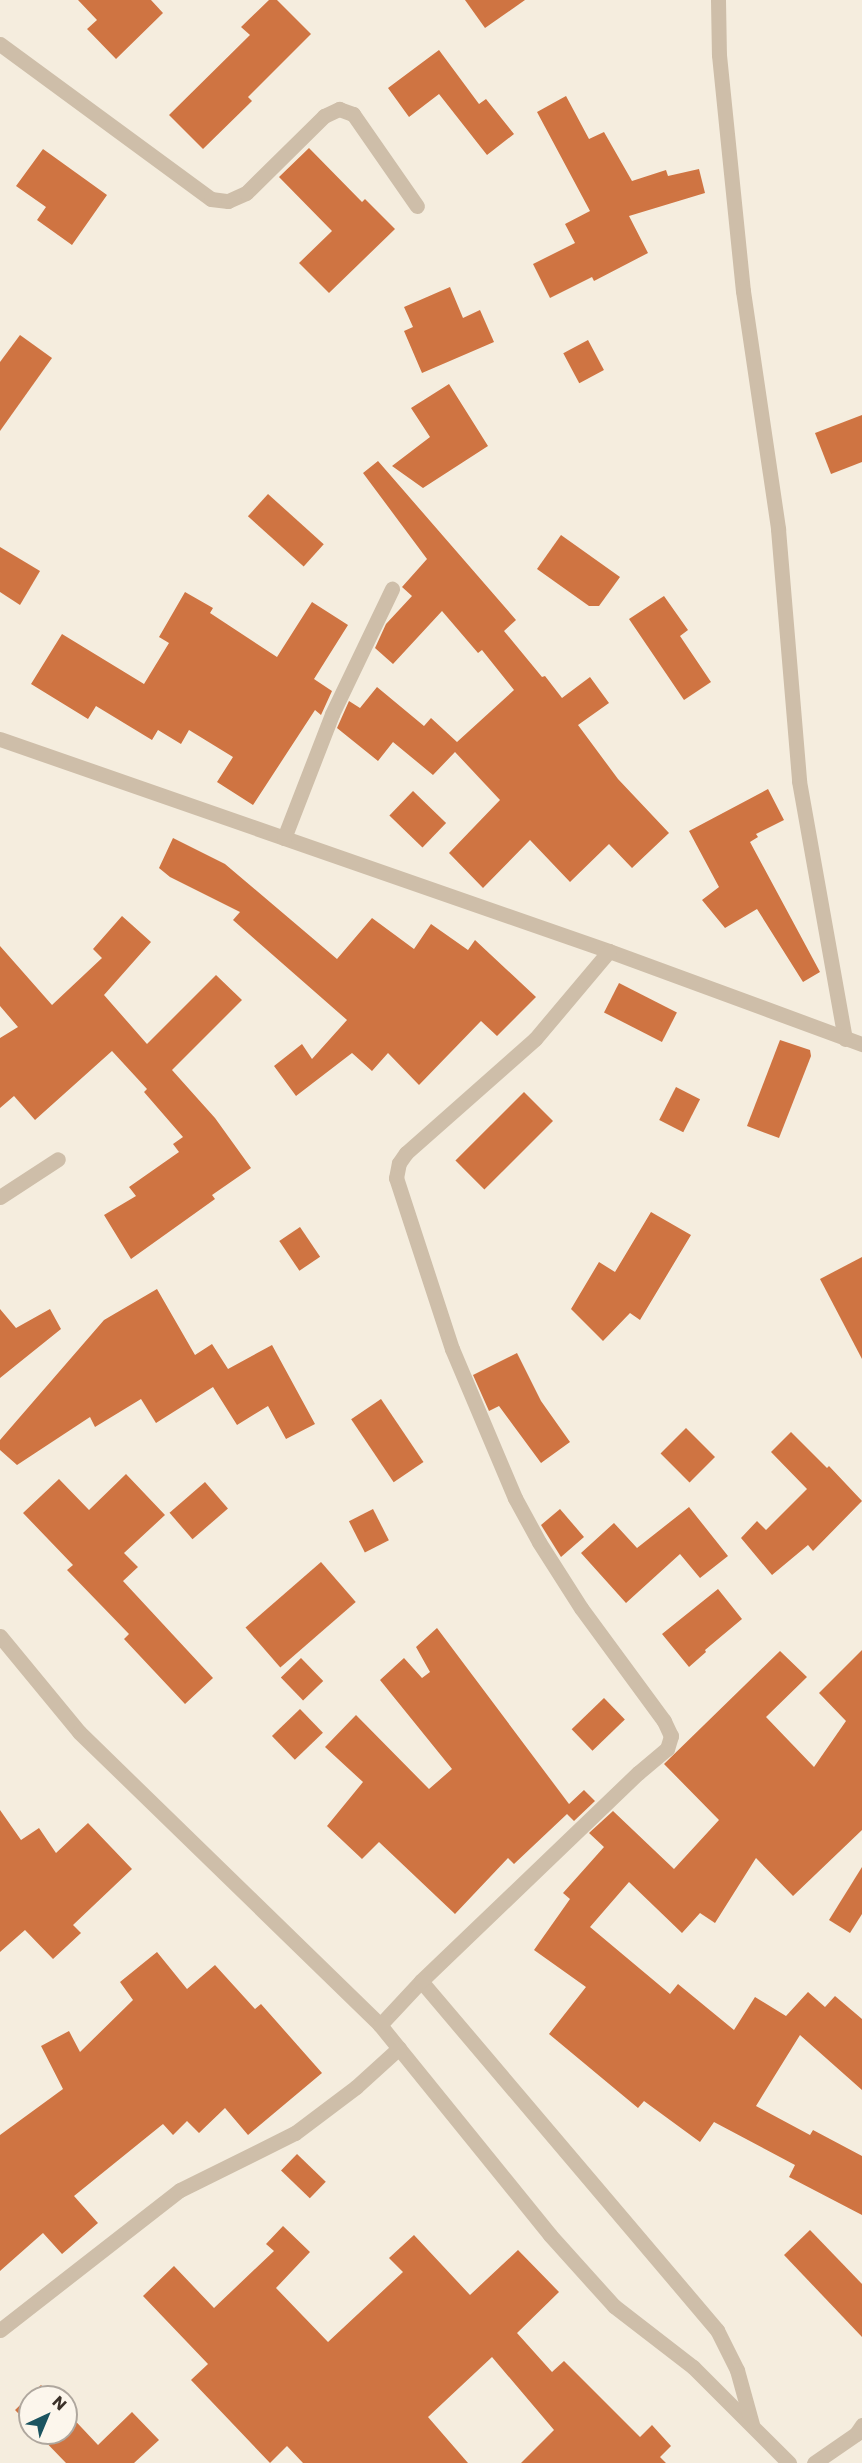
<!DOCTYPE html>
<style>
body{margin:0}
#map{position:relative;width:862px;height:2463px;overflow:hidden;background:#f5edde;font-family:Poppins,sans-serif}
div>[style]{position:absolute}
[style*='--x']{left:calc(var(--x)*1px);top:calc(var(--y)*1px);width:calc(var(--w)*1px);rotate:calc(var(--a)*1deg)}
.building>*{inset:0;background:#cf7442;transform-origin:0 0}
.minor>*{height:15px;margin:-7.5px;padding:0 7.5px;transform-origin:7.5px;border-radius:7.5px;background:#cebea9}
span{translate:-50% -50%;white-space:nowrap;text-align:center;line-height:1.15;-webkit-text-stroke:4.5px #fcf6ec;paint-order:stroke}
.north{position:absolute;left:18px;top:2385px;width:60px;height:60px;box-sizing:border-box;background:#fcf6ec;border:2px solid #afa79e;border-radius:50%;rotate:44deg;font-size:16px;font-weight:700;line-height:24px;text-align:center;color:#3b3129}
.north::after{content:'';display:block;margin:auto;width:21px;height:27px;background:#1b5460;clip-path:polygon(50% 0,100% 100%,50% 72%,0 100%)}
</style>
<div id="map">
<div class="building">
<div style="clip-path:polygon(78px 0,151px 0,163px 13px,116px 59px,87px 29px,97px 20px)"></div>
<div style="clip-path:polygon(269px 0,277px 0,311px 34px,248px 97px,252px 101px,203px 149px,169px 115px,250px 35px,241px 27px)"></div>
<div style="clip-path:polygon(465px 0,525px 0,485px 28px)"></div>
<div style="clip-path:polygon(439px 50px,479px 104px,486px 99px,514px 134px,487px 155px,439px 94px,409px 117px,388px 88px)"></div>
<div style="clip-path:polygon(566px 96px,589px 139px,604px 132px,632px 181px,666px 170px,668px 176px,699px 169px,705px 193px,629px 216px,648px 253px,594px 281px,592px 277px,550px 298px,533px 264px,575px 243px,565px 224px,590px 211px,537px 112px)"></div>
<div style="clip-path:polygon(309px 148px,362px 202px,365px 199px,395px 229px,329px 293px,299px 263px,332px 231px,279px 177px)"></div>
<div style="clip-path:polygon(43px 149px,107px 195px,72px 245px,37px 220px,46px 207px,16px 186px)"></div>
<div style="clip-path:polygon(450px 287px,463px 318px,480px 310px,494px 342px,422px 373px,404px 331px,413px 327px,404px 307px)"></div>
<div style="clip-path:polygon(20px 335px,52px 358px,0 431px,0 362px)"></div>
<div style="left:588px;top:340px;width:34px;height:28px;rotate:62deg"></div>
<div style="clip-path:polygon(449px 384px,488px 446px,423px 488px,392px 466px,430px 437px,411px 408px)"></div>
<div style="clip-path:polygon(862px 415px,862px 462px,831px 474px,815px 433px)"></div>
<div style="clip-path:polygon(378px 461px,516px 620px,504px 631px,542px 677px,545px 676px,562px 698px,590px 677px,609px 703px,578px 725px,618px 779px,669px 833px,632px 868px,609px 844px,570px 882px,530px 840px,483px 888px,449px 853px,500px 800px,455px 752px,433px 775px,393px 742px,378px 761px,337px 728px,349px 701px,360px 708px,377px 687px,424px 726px,431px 718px,457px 742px,514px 690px,482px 650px,478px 653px,442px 611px,393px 664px,375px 648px,386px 624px,412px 596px,402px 587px,427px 559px,363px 473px)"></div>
<div style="left:268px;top:494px;width:75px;height:30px;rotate:42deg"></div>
<div style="clip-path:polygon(561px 535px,620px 577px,599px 606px,589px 606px,537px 569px)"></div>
<div style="clip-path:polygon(0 547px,40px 571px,20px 605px,0 592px)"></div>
<div style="clip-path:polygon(185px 592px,213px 608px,210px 613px,277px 657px,312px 602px,348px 625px,314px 679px,332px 691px,321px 715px,315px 710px,253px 805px,217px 782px,233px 757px,189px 730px,181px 744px,158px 730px,152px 740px,96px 706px,88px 719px,31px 684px,62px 634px,144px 684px,169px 643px,159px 637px)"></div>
<div style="clip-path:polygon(664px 596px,688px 630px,680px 636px,711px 682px,684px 700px,629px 619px)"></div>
<div style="clip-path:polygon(768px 789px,784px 820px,756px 834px,758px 837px,750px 842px,820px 972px,803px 982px,757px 909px,725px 928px,702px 900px,719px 887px,689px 831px)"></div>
<div style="left:413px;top:791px;width:46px;height:34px;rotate:44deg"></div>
<div style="clip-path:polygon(173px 838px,225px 864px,337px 959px,372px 918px,414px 949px,431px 924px,468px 950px,475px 940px,536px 997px,497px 1036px,481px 1021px,419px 1085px,388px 1053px,372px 1071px,352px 1053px,296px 1096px,274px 1066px,302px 1044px,312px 1059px,347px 1020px,233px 920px,240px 912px,170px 877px,159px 868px)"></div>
<div style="clip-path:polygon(122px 916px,151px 942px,104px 995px,147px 1044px,216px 975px,242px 1000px,172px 1070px,215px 1118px,251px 1168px,212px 1195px,215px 1199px,131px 1259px,104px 1215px,136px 1196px,129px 1187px,179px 1152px,173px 1144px,183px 1137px,144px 1092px,147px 1089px,112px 1051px,35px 1120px,14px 1096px,0 1108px,0 1038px,18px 1027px,0 1006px,0 946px,52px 1005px,102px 958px,93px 949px)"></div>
<div style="left:619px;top:983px;width:65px;height:33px;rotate:27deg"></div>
<div style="clip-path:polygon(780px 1040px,810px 1050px,811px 1056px,779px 1138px,747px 1126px)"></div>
<div style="left:676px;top:1087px;width:27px;height:37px;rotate:27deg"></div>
<div style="left:524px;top:1092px;width:41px;height:97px;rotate:45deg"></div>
<div style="clip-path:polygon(651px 1212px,691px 1235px,640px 1320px,630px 1313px,603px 1341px,571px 1309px,599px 1262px,615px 1272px)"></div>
<div style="left:300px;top:1227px;width:36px;height:25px;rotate:56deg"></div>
<div style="clip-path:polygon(862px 1257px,862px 1359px,820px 1279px)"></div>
<div style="clip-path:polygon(157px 1289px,195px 1355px,212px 1344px,228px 1369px,272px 1345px,315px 1424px,286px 1439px,268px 1406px,237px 1425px,213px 1387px,156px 1423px,141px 1399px,95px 1427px,90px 1417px,17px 1465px,0 1450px,0 1440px,104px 1320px)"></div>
<div style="clip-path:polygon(0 1309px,16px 1328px,50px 1309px,61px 1329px,0 1378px)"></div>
<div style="clip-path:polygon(517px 1353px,541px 1401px,570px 1442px,541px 1463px,499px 1406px,489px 1411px,473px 1375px)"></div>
<div style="left:381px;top:1399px;width:76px;height:36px;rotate:56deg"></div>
<div style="left:686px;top:1428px;width:41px;height:36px;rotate:45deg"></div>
<div style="clip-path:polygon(791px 1432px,827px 1468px,829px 1466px,862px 1501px,813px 1551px,808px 1545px,772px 1575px,741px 1538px,757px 1521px,766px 1530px,807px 1489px,771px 1452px)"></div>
<div style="clip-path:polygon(126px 1474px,165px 1515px,124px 1553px,138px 1567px,123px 1581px,213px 1678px,185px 1704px,124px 1639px,129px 1634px,67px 1570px,73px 1565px,23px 1513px,59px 1479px,89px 1510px)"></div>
<div style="left:205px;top:1482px;width:35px;height:47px;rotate:49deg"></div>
<div style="clip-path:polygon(689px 1507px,728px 1556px,700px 1578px,680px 1554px,626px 1603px,581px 1553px,614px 1523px,637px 1548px)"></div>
<div style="left:373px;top:1509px;width:35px;height:27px;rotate:63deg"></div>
<div style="clip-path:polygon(560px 1509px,584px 1537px,561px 1557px,541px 1525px)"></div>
<div style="left:321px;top:1562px;width:53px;height:100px;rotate:49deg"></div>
<div style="clip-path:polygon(718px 1589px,742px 1619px,705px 1650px,706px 1652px,689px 1667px,662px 1634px)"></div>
<div style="clip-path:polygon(437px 1628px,569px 1804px,584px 1790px,595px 1801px,574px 1821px,567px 1814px,514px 1864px,508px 1858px,455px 1914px,379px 1842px,362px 1859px,327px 1826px,363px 1782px,325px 1747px,356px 1715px,429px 1789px,452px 1769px,380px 1680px,404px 1658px,422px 1678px,430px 1672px,416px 1647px)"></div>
<div style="clip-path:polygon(862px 1650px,862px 1830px,793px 1896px,756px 1858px,715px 1923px,700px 1913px,682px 1933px,629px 1882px,590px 1927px,670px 1994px,678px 1984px,734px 2030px,755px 1997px,786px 2016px,808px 1992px,825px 2007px,835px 1996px,862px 2019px,862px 2090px,800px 2035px,756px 2106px,810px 2135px,813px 2130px,862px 2156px,862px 2215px,789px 2177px,795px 2165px,714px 2122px,700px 2142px,644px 2101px,638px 2108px,549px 2034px,586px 1987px,534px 1950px,570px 1899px,563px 1893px,604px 1847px,589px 1833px,613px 1811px,674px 1869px,719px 1820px,664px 1764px,780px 1651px,807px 1677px,766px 1717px,814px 1767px,846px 1721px,819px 1693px)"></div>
<div style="left:301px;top:1658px;width:32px;height:28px;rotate:46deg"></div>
<div style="left:604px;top:1698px;width:30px;height:45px;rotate:46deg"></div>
<div style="left:300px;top:1709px;width:33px;height:39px;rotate:46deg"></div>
<div style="clip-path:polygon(0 1810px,21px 1840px,39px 1828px,56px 1853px,88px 1823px,132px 1869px,73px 1925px,81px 1933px,53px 1959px,25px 1930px,0 1952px)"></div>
<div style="clip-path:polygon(862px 1867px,862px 1914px,850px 1933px,829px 1920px)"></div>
<div style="clip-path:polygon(157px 1952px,187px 1989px,215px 1965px,255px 2009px,261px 2004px,322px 2073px,248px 2135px,225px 2108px,199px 2133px,187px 2121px,173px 2135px,163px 2124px,74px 2196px,98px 2223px,62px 2254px,43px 2233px,0 2271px,0 2135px,63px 2089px,41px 2046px,69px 2031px,80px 2052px,133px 2000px,120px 1982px)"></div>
<div style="left:297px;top:2154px;width:40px;height:23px;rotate:44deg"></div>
<div style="clip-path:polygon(283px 2226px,310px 2252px,276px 2288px,328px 2342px,403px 2272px,389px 2258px,414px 2235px,470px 2295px,518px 2250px,559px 2292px,517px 2333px,552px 2372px,564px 2361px,640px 2437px,652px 2425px,671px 2446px,660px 2457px,666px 2463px,521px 2463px,554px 2430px,492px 2357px,428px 2417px,468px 2463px,303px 2463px,287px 2446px,270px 2463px,191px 2380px,208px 2364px,143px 2296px,174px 2266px,214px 2308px,274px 2251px,266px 2244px)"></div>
<div style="clip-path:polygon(810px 2230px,862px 2284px,862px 2337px,784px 2255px)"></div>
<div style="clip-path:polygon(41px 2385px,53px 2397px,30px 2397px,30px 2425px,15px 2410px)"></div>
<div style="clip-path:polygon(66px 2411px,98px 2445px,132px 2412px,159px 2440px,134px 2463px,66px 2463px,37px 2433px,66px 2433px)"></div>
</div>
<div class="minor">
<div style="--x:718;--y:0;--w:55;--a:89"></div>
<div style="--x:719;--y:55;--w:237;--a:84.2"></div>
<div style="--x:743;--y:291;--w:241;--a:81.6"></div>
<div style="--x:778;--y:529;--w:253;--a:85.2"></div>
<div style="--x:799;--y:781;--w:262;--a:79.9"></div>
<div style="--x:0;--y:44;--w:262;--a:36.3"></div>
<div style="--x:211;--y:199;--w:17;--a:7"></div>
<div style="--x:228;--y:201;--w:20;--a:-24"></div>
<div style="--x:246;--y:193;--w:110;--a:-44.6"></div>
<div style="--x:324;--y:116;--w:17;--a:-25"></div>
<div style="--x:339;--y:109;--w:15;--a:20"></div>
<div style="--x:353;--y:114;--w:112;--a:55.2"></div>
<div style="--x:0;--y:739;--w:645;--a:19.19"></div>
<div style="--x:609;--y:951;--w:270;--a:20.2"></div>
<div style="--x:284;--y:838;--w:133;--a:-68.8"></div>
<div style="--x:332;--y:714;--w:139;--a:-64.4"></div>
<div style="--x:0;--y:1197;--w:69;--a:-33.2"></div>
<div style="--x:0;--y:1636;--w:124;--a:50.5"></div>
<div style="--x:79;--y:1732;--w:420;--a:44.2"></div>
<div style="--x:380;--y:2025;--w:270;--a:51"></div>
<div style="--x:550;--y:2235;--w:96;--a:48"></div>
<div style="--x:614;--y:2306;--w:100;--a:37.7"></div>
<div style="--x:693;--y:2367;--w:136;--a:45"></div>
<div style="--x:421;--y:1981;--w:458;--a:49.7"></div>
<div style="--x:717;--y:2330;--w:45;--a:63.4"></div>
<div style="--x:737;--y:2370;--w:56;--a:74.5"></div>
<div style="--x:380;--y:2025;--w:60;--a:-47"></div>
<div style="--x:421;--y:1981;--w:301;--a:-43.8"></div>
<div style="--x:638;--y:1773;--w:38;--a:-40"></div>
<div style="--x:667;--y:1749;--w:14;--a:-73"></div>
<div style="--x:671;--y:1736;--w:17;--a:-115"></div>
<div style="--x:664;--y:1721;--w:140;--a:-126.3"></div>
<div style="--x:581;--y:1608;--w:78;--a:-122.5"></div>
<div style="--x:539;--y:1542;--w:50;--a:-118.6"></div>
<div style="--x:515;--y:1498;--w:162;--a:-112.9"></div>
<div style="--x:452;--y:1349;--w:180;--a:-108.1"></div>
<div style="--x:396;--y:1178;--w:15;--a:-79"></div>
<div style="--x:399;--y:1163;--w:12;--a:-55"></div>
<div style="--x:406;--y:1153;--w:172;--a:-41.5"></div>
<div style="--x:535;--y:1039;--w:115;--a:-49.9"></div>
<div style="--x:0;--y:2330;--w:228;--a:-37.9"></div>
<div style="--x:180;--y:2190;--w:128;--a:-26.4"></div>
<div style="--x:295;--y:2133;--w:76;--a:-37"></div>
<div style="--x:356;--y:2087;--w:58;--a:-42.2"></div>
<div style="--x:814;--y:2463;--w:51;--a:-34.6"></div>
<div style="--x:856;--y:2434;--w:11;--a:-56"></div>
</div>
<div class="north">N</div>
</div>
